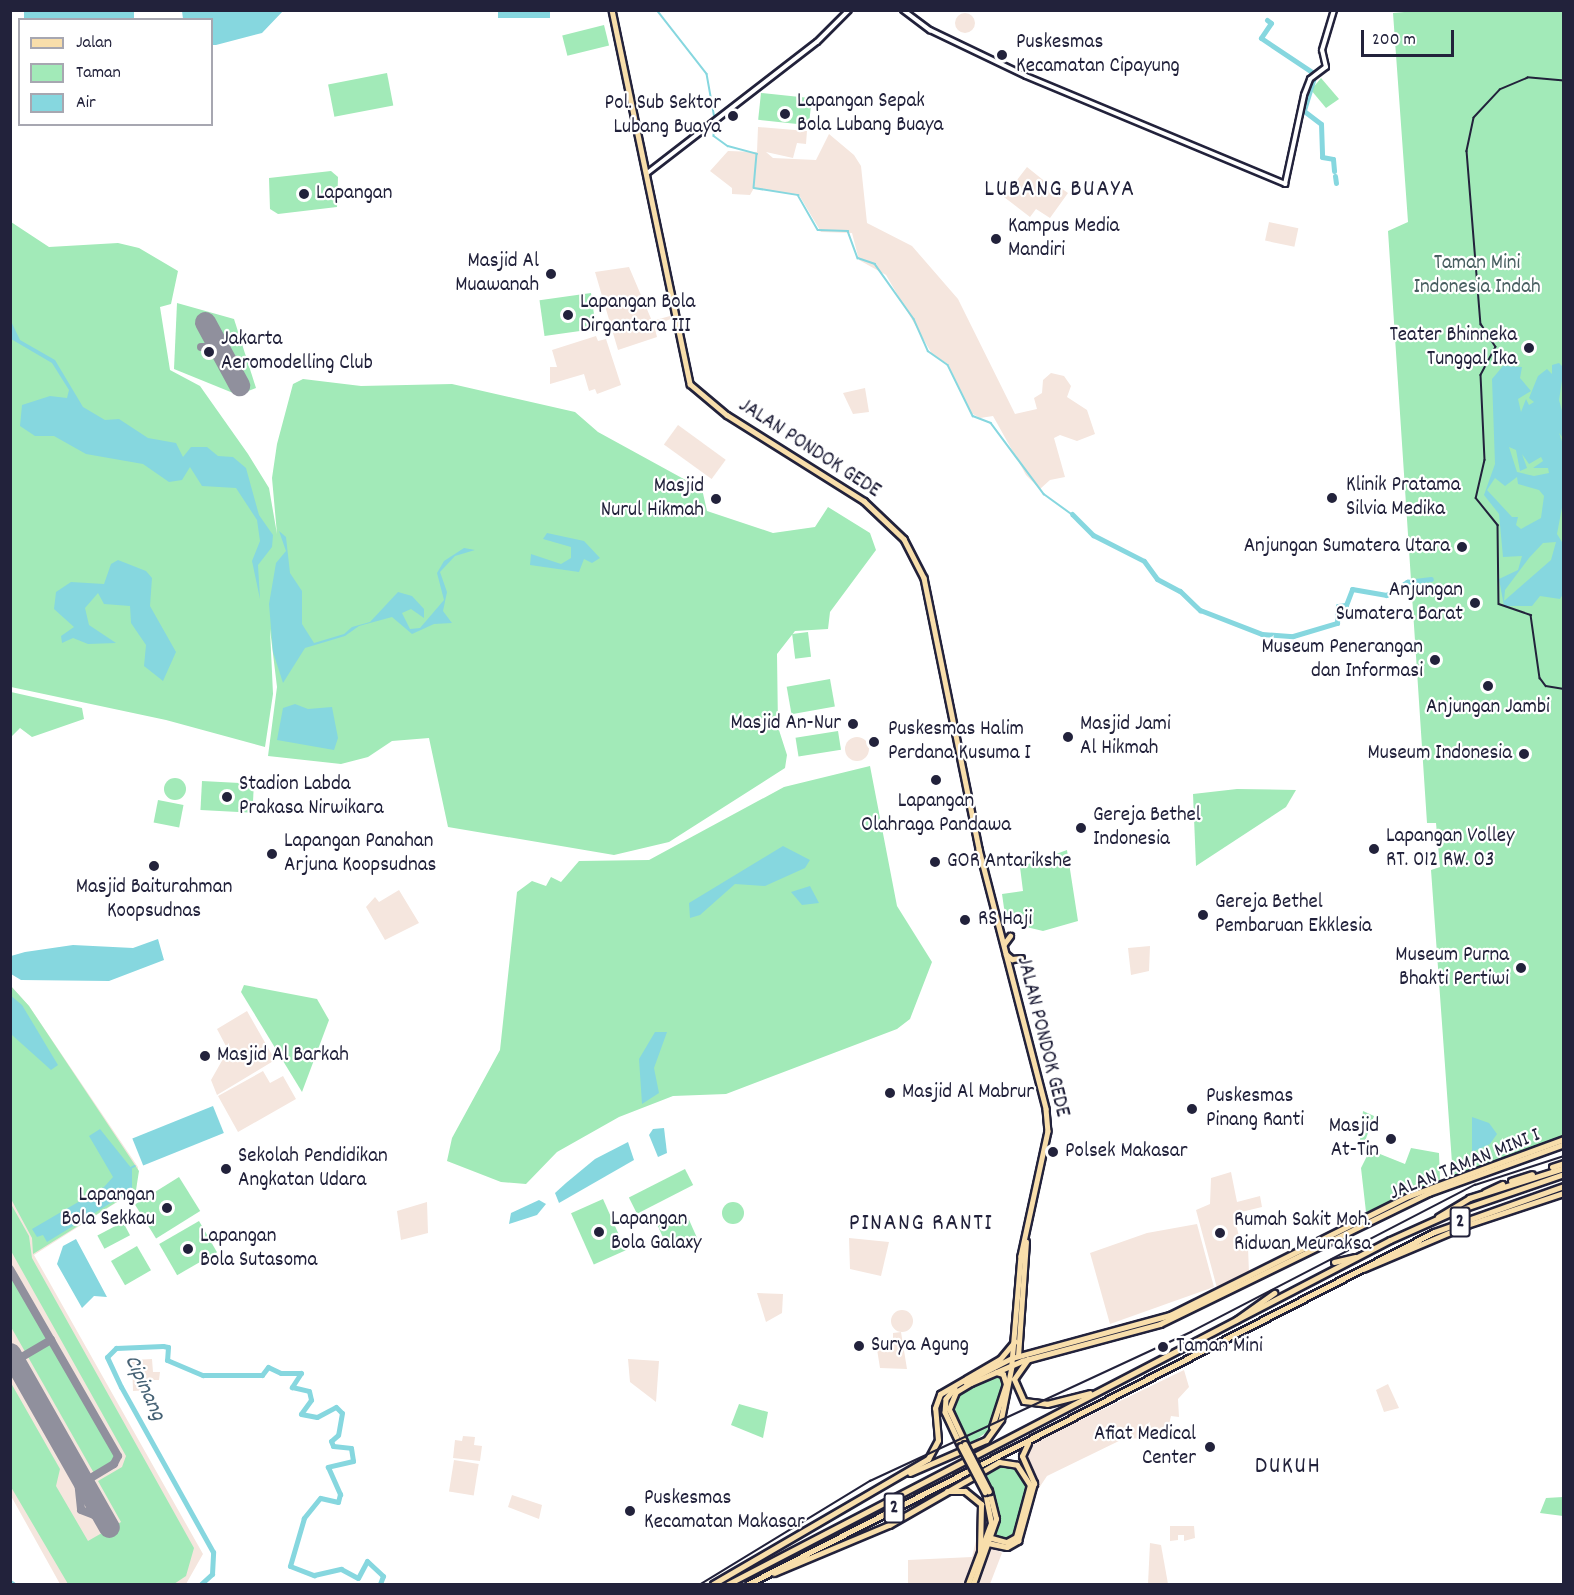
<!DOCTYPE html>
<style>
body{margin:0}
#map{position:relative;width:1574px;height:1595px;overflow:hidden;background:#fff;font-family:Dekko,sans-serif}
div>[style]{position:absolute}
[style*='--x']{left:calc(var(--x)*1px);top:calc(var(--y)*1px);width:calc(var(--w)*1px);rotate:calc(var(--a)*1deg)}
.built>*{inset:0;background:#f5e6de;transform-origin:0 0}
.round{border-radius:50%}
.green>*{inset:0;background:#a2eab8;transform-origin:0 0}
.water>*{inset:0;background:#86d7df;transform-origin:0 0}
.stream>*{height:1.5px;margin:-0.75px;padding:0 0.75px;transform-origin:0.75px;border-radius:0.75px;background:#86d7df}
.river>*{height:5px;margin:-2.5px;padding:0 2.5px;transform-origin:2.5px;border-radius:2.5px;background:#86d7df}
.taxiway>*{height:8px;margin:-4px;padding:0 4px;transform-origin:4px;border-radius:4px;background:#90909d}
.runway>*{height:21px;margin:-10.5px;padding:0 10.5px;transform-origin:10.5px;border-radius:10.5px;background:#90909d}
.roads{filter:drop-shadow(2px 0 #22223b) drop-shadow(-2px 0 #22223b) drop-shadow(0 2px #22223b) drop-shadow(0 -2px #22223b)}
.secondary>*{height:4px;margin:-2px;padding:0 2px;transform-origin:2px;border-radius:2px;background:#fff}
.primary>*{height:4.5px;margin:-2.25px;padding:0 2.25px;transform-origin:2.25px;border-radius:2.25px;background:#f8deab}
.highway>*{height:5px;margin:-2.5px;padding:0 2.5px;transform-origin:2.5px;border-radius:2.5px;background:#f8deab}
.tram>*{height:1.5px;margin:-0.75px;padding:0 0.75px;transform-origin:0.75px;border-radius:0.75px;background:#22223b}
.bridges{filter:drop-shadow(2px 0 #22223b) drop-shadow(-2px 0 #22223b) drop-shadow(0 2px #22223b) drop-shadow(0 -2px #22223b)}
.primary-bridge>*{height:4.5px;margin:-2.25px;padding:0 2.25px;transform-origin:2.25px;border-radius:2.25px;background:#f8deab}
.dots>*{width:16px;height:16px;translate:-50% -50%;box-sizing:border-box;border:3px solid #fff;border-radius:50%}
span{translate:-50% -50%;white-space:nowrap;text-align:center;line-height:1.15;-webkit-text-stroke:4.5px #fff;paint-order:stroke}
.shield-label span{padding:2px 4px;background:#fff;border:2px solid;border-radius:4px;-webkit-text-stroke-width:0}
.shield-label{font-size:20px;color:#22223b;font-weight:700}
.poi-label{font-size:21px;color:#22223b}
.left{translate:0 -50%;text-align:left}
.right{translate:-100% -50%;text-align:right}
.park-label{font-size:21px;color:#485e60}
.street-label{font-size:21px;color:#22223b}
.water-label{font-size:22px;color:#456174;font-style:italic}
.quarter-label{font-size:24px;color:#22223b;letter-spacing:1.5px}
.frame{position:absolute;inset:0;border:12px solid #22223b;pointer-events:none}
.legend{position:absolute;left:18px;top:18px;width:195px;height:108px;box-sizing:border-box;background:#fff;border:2px solid #a7a7b1;margin:0;padding:8px 10px;list-style:none;font-size:18px;color:#22223b}
.legend li{display:flex;align-items:center;gap:12px;height:30px}
.legend b{width:30px;border:2px solid #a7a7b1}
.scale{position:absolute;left:1361px;top:30px;width:93px;height:27px;box-sizing:border-box;border:3px solid #22223b;border-top:0;padding-left:8px;font-size:18px;line-height:21px;white-space:nowrap;color:#22223b;-webkit-text-stroke:4px #fff;paint-order:stroke}
</style>
<div id="map">
<div class="built">
<div class="round" style="left:955px;top:13px;width:20px;height:20px"></div>
<div style="clip-path:polygon(758px 127px,807px 131px,806px 144px,797px 143px,793px 158px,766px 152px,773px 158px,816px 160px,829px 134px,854px 155px,861px 166px,867px 223px,912px 246px,958px 299px,1015px 414px,1037px 409px,1034px 398px,1042px 393px,1043px 380px,1051px 373px,1064px 376px,1071px 386px,1067px 397px,1087px 410px,1095px 434px,1077px 441px,1060px 435px,1054px 438px,1065px 477px,1050px 480px,1040px 489px,1026px 475px,993px 416px,980px 418px,971px 413px,948px 364px,932px 354px,886px 275px,859px 260px,852px 233px,821px 232px,799px 195px,754px 188px,750px 195px,732px 194px,732px 188px,710px 171px,728px 151px,757px 152px)"></div>
<div style="clip-path:polygon(1027px 167px,1058px 192px,1061px 188px,1068px 193px,1050px 218px,1036px 209px,1030px 217px,1004px 197px)"></div>
<div style="left:1269px;top:222px;width:30px;height:19px;rotate:12deg"></div>
<div style="clip-path:polygon(629px 267px,652px 321px,670px 316px,671px 319px,654px 325px,657px 337px,618px 350px,595px 272px)"></div>
<div style="clip-path:polygon(596px 336px,598px 341px,606px 339px,621px 385px,597px 394px,595px 389px,589px 391px,584px 374px,550px 384px,550px 367px,557px 367px,552px 350px)"></div>
<div style="clip-path:polygon(865px 388px,869px 412px,853px 414px,843px 393px)"></div>
<div style="left:678px;top:425px;width:59px;height:24px;rotate:36deg"></div>
<div class="round" style="left:845px;top:737px;width:24px;height:24px"></div>
<div style="clip-path:polygon(399px 890px,419px 923px,385px 940px,366px 907px,375px 897px,379px 902px)"></div>
<div style="clip-path:polygon(1150px 946px,1149px 971px,1131px 975px,1128px 948px)"></div>
<div style="clip-path:polygon(10px 985px,29px 1006px,138px 1167px,136px 1190px,34px 1255px,203px 1554px,186px 1584px,60px 1584px,11px 1496px)"></div>
<div style="clip-path:polygon(247px 1011px,275px 1060px,217px 1095px,211px 1080px,228px 1050px,217px 1029px)"></div>
<div style="clip-path:polygon(263px 1071px,270px 1083px,283px 1076px,296px 1099px,238px 1132px,218px 1096px)"></div>
<div style="clip-path:polygon(1231px 1172px,1237px 1202px,1260px 1196px,1262px 1207px,1233px 1214px,1241px 1243px,1248px 1247px,1249px 1273px,1217px 1288px,1196px 1210px,1210px 1204px,1211px 1178px)"></div>
<div style="clip-path:polygon(427px 1202px,428px 1233px,401px 1240px,397px 1211px)"></div>
<div style="clip-path:polygon(1197px 1224px,1214px 1287px,1110px 1324px,1090px 1253px,1147px 1233px)"></div>
<div style="clip-path:polygon(849px 1238px,889px 1242px,881px 1276px,850px 1269px)"></div>
<div style="clip-path:polygon(757px 1293px,783px 1294px,782px 1313px,766px 1322px)"></div>
<div class="round" style="left:891px;top:1310px;width:22px;height:22px"></div>
<div style="clip-path:polygon(901px 1332px,907px 1369px,880px 1368px,876px 1343px,893px 1340px,893px 1333px)"></div>
<div style="clip-path:polygon(152px 1359px,153px 1372px,160px 1372px,159px 1380px,150px 1380px,150px 1390px,133px 1391px,132px 1360px)"></div>
<div style="clip-path:polygon(628px 1359px,659px 1361px,656px 1402px,630px 1382px)"></div>
<div style="clip-path:polygon(1184px 1370px,1189px 1387px,1178px 1399px,1179px 1417px,1171px 1416px,1166px 1437px,1123px 1439px,1047px 1476px,1037px 1491px,1022px 1457px,1025px 1447px)"></div>
<div style="clip-path:polygon(1388px 1384px,1399px 1408px,1384px 1412px,1376px 1390px)"></div>
<div style="clip-path:polygon(463px 1436px,475px 1437px,474px 1445px,482px 1446px,480px 1461px,453px 1458px,455px 1440px,462px 1441px)"></div>
<div style="left:454px;top:1460px;width:25px;height:32px;rotate:9deg"></div>
<div style="clip-path:polygon(512px 1495px,542px 1505px,539px 1519px,508px 1507px)"></div>
<div style="clip-path:polygon(1170px 1526px,1194px 1526px,1195px 1538px,1184px 1541px,1184px 1535px,1178px 1535px,1178px 1540px,1170px 1541px)"></div>
<div style="clip-path:polygon(977px 1537px,1002px 1553px,990px 1584px,908px 1583px,908px 1560px,972px 1557px)"></div>
<div style="clip-path:polygon(1150px 1543px,1161px 1545px,1168px 1584px,1148px 1584px)"></div>
</div>
<div class="green">
<div style="clip-path:polygon(1427px 10px,1563px 11px,1563px 1137px,1453px 1177px,1431px 870px,1440px 867px,1436px 823px,1427px 823px,1388px 231px,1408px 222px,1393px 13px)"></div>
<div style="left:604px;top:25px;width:21px;height:43px;rotate:76deg"></div>
<div style="left:387px;top:73px;width:33px;height:60px;rotate:79deg"></div>
<div style="clip-path:polygon(1321px 78px,1339px 99px,1326px 108px,1311px 90px)"></div>
<div style="left:761px;top:93px;width:51px;height:27px;rotate:6deg"></div>
<div style="clip-path:polygon(331px 171px,338px 177px,337px 207px,278px 214px,270px 209px,269px 178px)"></div>
<div style="clip-path:polygon(11px 222px,49px 247px,118px 243px,139px 248px,178px 271px,171px 304px,160px 307px,170px 370px,200px 386px,248px 454px,269px 488px,277px 534px,272px 478px,277px 444px,293px 384px,303px 379px,361px 386px,452px 384px,575px 412px,598px 432px,702px 489px,707px 511px,773px 533px,815px 527px,828px 507px,870px 533px,876px 550px,830px 612px,828px 629px,795px 631px,777px 654px,778px 727px,787px 755px,785px 768px,669px 842px,614px 855px,448px 827px,429px 738px,392px 741px,368px 757px,341px 764px,268px 756px,277px 687px,270px 629px,273px 694px,265px 747px,166px 720px,11px 687px)"></div>
<div style="left:591px;top:293px;width:36px;height:52px;rotate:82deg"></div>
<div style="clip-path:polygon(177px 303px,234px 319px,256px 388px,238px 395px,174px 369px)"></div>
<div style="left:808px;top:632px;width:25px;height:16px;rotate:83deg"></div>
<div style="left:830px;top:679px;width:28px;height:44px;rotate:80deg"></div>
<div style="clip-path:polygon(11px 692px,82px 708px,84px 719px,32px 737px,20px 728px,11px 737px)"></div>
<div style="left:838px;top:731px;width:19px;height:43px;rotate:81deg"></div>
<div style="clip-path:polygon(870px 766px,897px 906px,932px 962px,910px 1019px,897px 1029px,726px 1094px,673px 1096px,619px 1117px,557px 1152px,526px 1184px,501px 1182px,447px 1161px,452px 1138px,500px 1050px,517px 892px,532px 881px,546px 886px,551px 877px,561px 882px,579px 861px,649px 860px,784px 787px)"></div>
<div class="round" style="left:164px;top:778px;width:22px;height:22px"></div>
<div style="left:202px;top:781px;width:52px;height:29px;rotate:3deg"></div>
<div style="clip-path:polygon(1237px 789px,1296px 790px,1286px 807px,1196px 866px,1193px 794px)"></div>
<div style="left:158px;top:800px;width:26px;height:23px;rotate:11deg"></div>
<div style="clip-path:polygon(1067px 850px,1078px 921px,1043px 931px,1006px 922px,1002px 894px,1023px 891px,1020px 867px)"></div>
<div style="clip-path:polygon(10px 985px,29px 1006px,139px 1171px,136px 1190px,33px 1254px,32px 1238px,11px 1199px)"></div>
<div style="clip-path:polygon(244px 985px,317px 999px,329px 1020px,302px 1092px,241px 992px)"></div>
<div style="clip-path:polygon(1363px 1111px,1374px 1116px,1363px 1147px,1359px 1148px)"></div>
<div style="clip-path:polygon(1411px 1148px,1439px 1153px,1440px 1180px,1366px 1212px,1361px 1168px,1370px 1150px,1405px 1164px)"></div>
<div style="left:685px;top:1169px;width:18px;height:63px;rotate:63deg"></div>
<div style="left:179px;top:1177px;width:40px;height:52px;rotate:58deg"></div>
<div style="left:603px;top:1199px;width:56px;height:35px;rotate:66deg"></div>
<div class="round" style="left:722px;top:1202px;width:22px;height:22px"></div>
<div style="clip-path:polygon(11px 1204px,29px 1236px,32px 1258px,194px 1548px,186px 1576px,174px 1584px,68px 1584px,11px 1487px,11px 1383px,60px 1469px,56px 1486px,88px 1541px,121px 1522px,98px 1481px,122px 1467px,126px 1456px,11px 1251px)"></div>
<div style="left:686px;top:1213px;width:27px;height:31px;rotate:66deg"></div>
<div style="left:199px;top:1221px;width:36px;height:46px;rotate:60deg"></div>
<div style="left:123px;top:1222px;width:15px;height:29px;rotate:62deg"></div>
<div style="left:137px;top:1246px;width:28px;height:30px;rotate:60deg"></div>
<div style="clip-path:polygon(11px 1269px,116px 1450px,117px 1460px,95px 1475px,11px 1327px)"></div>
<div style="clip-path:polygon(996px 1372px,1006px 1379px,991px 1429px,966px 1447px,950px 1415px,956px 1392px)"></div>
<div style="clip-path:polygon(739px 1404px,768px 1412px,763px 1438px,731px 1425px)"></div>
<div style="clip-path:polygon(999px 1462px,1023px 1469px,1029px 1480px,1017px 1533px,1010px 1542px,990px 1538px,996px 1506px,979px 1472px)"></div>
<div style="clip-path:polygon(1563px 1497px,1563px 1516px,1540px 1513px,1546px 1498px)"></div>
</div>
<div class="water">
<div style="left:24px;top:11px;width:110px;height:8px"></div>
<div style="clip-path:polygon(182px 11px,182px 10px,283px 11px,262px 33px,216px 45px,212px 45px,212px 20px,183px 19px)"></div>
<div style="left:498px;top:11px;width:52px;height:7px"></div>
<div style="clip-path:polygon(10px 319px,20px 340px,55px 360px,83px 407px,105px 420px,119px 419px,148px 438px,176px 443px,183px 457px,191px 447px,207px 447px,218px 456px,233px 457px,246px 468px,259px 515px,273px 535px,272px 547px,258px 565px,260px 599px,252px 561px,260px 541px,257px 520px,236px 488px,202px 486px,190px 467px,182px 480px,169px 482px,143px 464px,86px 454px,54px 436px,35px 436px,20px 426px,22px 405px,50px 396px,67px 398px,69px 390px,52px 363px,11px 339px)"></div>
<div style="clip-path:polygon(evenodd,1559px 363px,1564px 368px,1559px 400px,1564px 418px,1563px 438px,1559px 433px,1563px 444px,1564px 497px,1557px 534px,1562px 542px,1563px 538px,1563px 594px,1560px 599px,1540px 596px,1532px 606px,1504px 606px,1499px 579px,1518px 570px,1522px 556px,1503px 557px,1499px 514px,1484px 495px,1495px 464px,1492px 379px,1503px 366px,1522px 367px,1520px 378px,1531px 391px,1518px 399px,1521px 412px,1526px 399px,1529px 405px,1534px 402px,1529px 398px,1538px 376px,1547px 369px,1552px 374px,1552px 365px,1559px 363px,1509px 447px,1516px 450px,1520px 471px,1527px 468px,1522px 454px,1529px 464px,1541px 457px,1543px 461px,1533px 468px,1548px 468px,1549px 473px,1534px 476px,1517px 472px,1509px 447px,1559px 363px,1517px 477px,1518px 484px,1539px 490px,1544px 496px,1541px 518px,1521px 529px,1516px 525px,1518px 517px,1512px 517px,1487px 490px,1495px 478px,1505px 486px,1517px 477px,1559px 363px,1556px 542px,1551px 560px,1504px 601px,1505px 590px,1529px 558px,1543px 543px,1556px 542px)"></div>
<div style="clip-path:polygon(279px 531px,286px 537px,290px 573px,302px 591px,302px 624px,314px 643px,344px 634px,352px 627px,370px 622px,398px 592px,412px 596px,424px 609px,424px 618px,411px 609px,402px 613px,410px 629px,420px 628px,444px 600px,437px 573px,444px 561px,464px 548px,475px 550px,455px 556px,440px 572px,447px 592px,443px 611px,452px 623px,434px 624px,412px 634px,392px 617px,359px 626px,345px 636px,305px 648px,283px 683px,273px 652px,269px 604px,276px 563px,286px 551px)"></div>
<div style="clip-path:polygon(547px 533px,584px 541px,600px 558px,592px 563px,584px 559px,579px 572px,530px 565px,531px 554px,561px 564px,571px 558px,571px 547px,543px 539px)"></div>
<div style="clip-path:polygon(118px 560px,146px 571px,152px 578px,150px 606px,176px 652px,163px 681px,144px 666px,146px 645px,131px 623px,130px 606px,104px 604px,98px 593px,85px 608px,89px 625px,116px 643px,88px 644px,73px 638px,62px 643px,61px 636px,74px 627px,54px 609px,56px 592px,71px 582px,104px 584px,111px 564px)"></div>
<div style="clip-path:polygon(295px 704px,308px 709px,332px 707px,338px 738px,334px 750px,277px 740px,283px 708px)"></div>
<div style="clip-path:polygon(783px 846px,810px 860px,805px 868px,765px 886px,735px 884px,700px 915px,690px 918px,689px 903px)"></div>
<div style="clip-path:polygon(810px 886px,819px 903px,802px 905px,791px 892px)"></div>
<div style="clip-path:polygon(158px 939px,164px 960px,109px 981px,21px 980px,11px 974px,11px 956px,25px 952px,73px 945px,133px 948px)"></div>
<div style="clip-path:polygon(10px 995px,22px 1005px,58px 1065px,51px 1070px,12px 1035px)"></div>
<div style="clip-path:polygon(655px 1032px,667px 1032px,654px 1068px,659px 1093px,642px 1104px,639px 1059px)"></div>
<div style="left:213px;top:1106px;width:29px;height:87px;rotate:68deg"></div>
<div style="clip-path:polygon(1472px 1117px,1489px 1123px,1497px 1134px,1490px 1144px,1472px 1152px)"></div>
<div style="clip-path:polygon(664px 1128px,667px 1153px,658px 1157px,649px 1135px,653px 1129px)"></div>
<div style="clip-path:polygon(100px 1129px,132px 1169px,132px 1190px,47px 1242px,43px 1235px,37px 1237px,32px 1229px,104px 1187px,113px 1177px,89px 1136px)"></div>
<div style="clip-path:polygon(628px 1142px,634px 1160px,559px 1203px,555px 1193px,566px 1183px,595px 1159px)"></div>
<div style="clip-path:polygon(539px 1200px,546px 1204px,537px 1215px,509px 1224px,511px 1213px)"></div>
<div style="clip-path:polygon(76px 1239px,107px 1297px,94px 1296px,82px 1308px,57px 1264px,63px 1246px)"></div>
</div>
<div class="stream">
<div style="--x:657;--y:10;--w:81;--a:52"></div>
<div style="--x:707;--y:74;--w:46;--a:79.9"></div>
<div style="--x:715;--y:124;--w:12;--a:95"></div>
<div style="--x:714;--y:136;--w:17;--a:36"></div>
<div style="--x:728;--y:146;--w:30;--a:15"></div>
<div style="--x:757;--y:154;--w:34;--a:95"></div>
<div style="--x:754;--y:188;--w:45;--a:9"></div>
<div style="--x:798;--y:195;--w:40;--a:60.3"></div>
<div style="--x:818;--y:230;--w:30;--a:2"></div>
<div style="--x:848;--y:231;--w:29;--a:70"></div>
<div style="--x:858;--y:258;--w:18;--a:19"></div>
<div style="--x:875;--y:264;--w:67;--a:54.7"></div>
<div style="--x:914;--y:319;--w:35;--a:66"></div>
<div style="--x:928;--y:351;--w:24;--a:35"></div>
<div style="--x:948;--y:365;--w:57;--a:63.9"></div>
<div style="--x:973;--y:416;--w:19;--a:21"></div>
<div style="--x:991;--y:423;--w:89;--a:53.3"></div>
<div style="--x:1044;--y:494;--w:34;--a:36"></div>
<div style="--x:131;--y:1168;--w:4;--a:-27"></div>
</div>
<div class="river">
<div style="--x:1267;--y:20;--w:5;--a:37"></div>
<div style="--x:1271;--y:23;--w:18;--a:124"></div>
<div style="--x:1261;--y:38;--w:65;--a:33.7"></div>
<div style="--x:1315;--y:74;--w:39;--a:107"></div>
<div style="--x:1304;--y:111;--w:21;--a:37"></div>
<div style="--x:1321;--y:124;--w:33;--a:88"></div>
<div style="--x:1322;--y:157;--w:11;--a:10"></div>
<div style="--x:1333;--y:159;--w:12;--a:85"></div>
<div style="--x:1335;--y:176;--w:7;--a:82"></div>
<div style="--x:1072;--y:514;--w:30;--a:45"></div>
<div style="--x:1093;--y:535;--w:57;--a:27"></div>
<div style="--x:1144;--y:561;--w:22;--a:54"></div>
<div style="--x:1157;--y:579;--w:26;--a:28"></div>
<div style="--x:1180;--y:591;--w:28;--a:44"></div>
<div style="--x:1200;--y:610;--w:66;--a:21.2"></div>
<div style="--x:1262;--y:634;--w:31;--a:4"></div>
<div style="--x:1293;--y:636;--w:46;--a:-16.5"></div>
<div style="--x:1337;--y:623;--w:17;--a:-87"></div>
<div style="--x:1338;--y:606;--w:8;--a:-7"></div>
<div style="--x:1346;--y:605;--w:17;--a:-69"></div>
<div style="--x:1352;--y:589;--w:35;--a:10"></div>
<div style="--x:1386;--y:595;--w:25;--a:-32"></div>
<div style="--x:1407;--y:582;--w:24;--a:-7"></div>
<div style="--x:10;--y:1582;--w:4;--a:34"></div>
<div style="--x:201;--y:1584;--w:15;--a:-42"></div>
<div style="--x:212;--y:1574;--w:22;--a:-87"></div>
<div style="--x:213;--y:1552;--w:189;--a:-119.1"></div>
<div style="--x:121;--y:1387;--w:33;--a:-115"></div>
<div style="--x:107;--y:1357;--w:13;--a:-45"></div>
<div style="--x:116;--y:1348;--w:47;--a:-2.4"></div>
<div style="--x:163;--y:1346;--w:5;--a:11"></div>
<div style="--x:168;--y:1347;--w:13;--a:94"></div>
<div style="--x:167;--y:1360;--w:39;--a:23"></div>
<div style="--x:203;--y:1375;--w:59;--a:0"></div>
<div style="--x:262;--y:1375;--w:10;--a:-53"></div>
<div style="--x:268;--y:1367;--w:14;--a:25"></div>
<div style="--x:281;--y:1373;--w:20;--a:0"></div>
<div style="--x:301;--y:1373;--w:17;--a:123"></div>
<div style="--x:292;--y:1387;--w:17;--a:13"></div>
<div style="--x:309;--y:1391;--w:9;--a:77"></div>
<div style="--x:311;--y:1400;--w:17;--a:126"></div>
<div style="--x:301;--y:1414;--w:16;--a:11"></div>
<div style="--x:317;--y:1417;--w:21;--a:-28"></div>
<div style="--x:336;--y:1407;--w:8;--a:45"></div>
<div style="--x:342;--y:1413;--w:22;--a:100"></div>
<div style="--x:338;--y:1435;--w:9;--a:139"></div>
<div style="--x:331;--y:1441;--w:5;--a:68"></div>
<div style="--x:333;--y:1446;--w:18;--a:6"></div>
<div style="--x:351;--y:1448;--w:13;--a:81"></div>
<div style="--x:353;--y:1461;--w:26;--a:167"></div>
<div style="--x:328;--y:1467;--w:30;--a:66"></div>
<div style="--x:340;--y:1494;--w:8;--a:104"></div>
<div style="--x:338;--y:1502;--w:18;--a:-167"></div>
<div style="--x:320;--y:1498;--w:26;--a:129"></div>
<div style="--x:304;--y:1518;--w:50;--a:106.3"></div>
<div style="--x:290;--y:1566;--w:26;--a:21"></div>
<div style="--x:314;--y:1575;--w:28;--a:-13"></div>
<div style="--x:341;--y:1569;--w:19;--a:28"></div>
<div style="--x:358;--y:1578;--w:19;--a:-62"></div>
<div style="--x:367;--y:1561;--w:22;--a:43"></div>
<div style="--x:383;--y:1576;--w:9;--a:111"></div>
</div>
<div class="taxiway">
<div style="--x:201;--y:347;--w:18;--a:0"></div>
<div style="--x:10;--y:1269;--w:216;--a:60"></div>
<div style="--x:118;--y:1456;--w:9;--a:117"></div>
<div style="--x:114;--y:1464;--w:35;--a:149"></div>
<div style="--x:15;--y:1361;--w:42;--a:-30.3"></div>
<div style="--x:77;--y:1471;--w:39;--a:84"></div>
<div style="--x:81;--y:1510;--w:14;--a:21"></div>
<div style="--x:94;--y:1515;--w:13;--a:-58"></div>
<div style="--x:101;--y:1504;--w:19;--a:-133"></div>
</div>
<div class="runway">
<div style="--x:205;--y:322;--w:72;--a:61.6"></div>
<div style="--x:10;--y:1353;--w:200;--a:60.4"></div>
</div>
<div class="roads">
<div class="secondary">
<div style="--x:903;--y:10;--w:34;--a:37"></div>
<div style="--x:930;--y:30;--w:106;--a:25.6"></div>
<div style="--x:1026;--y:76;--w:281;--a:22.6"></div>
<div style="--x:1285;--y:184;--w:91;--a:-77.9"></div>
<div style="--x:1304;--y:95;--w:17;--a:-69"></div>
<div style="--x:1310;--y:79;--w:20;--a:-37"></div>
<div style="--x:1326;--y:67;--w:17;--a:-103"></div>
<div style="--x:1322;--y:50;--w:42;--a:-73.3"></div>
<div style="--x:646;--y:174;--w:216;--a:-37.7"></div>
<div style="--x:817;--y:42;--w:45;--a:-45"></div>
</div>
<div class="primary">
<div style="--x:612;--y:10;--w:382;--a:78.2"></div>
<div style="--x:690;--y:384;--w:48;--a:40"></div>
<div style="--x:727;--y:415;--w:162;--a:32.1"></div>
<div style="--x:864;--y:501;--w:55;--a:43.5"></div>
<div style="--x:904;--y:539;--w:44;--a:62.9"></div>
<div style="--x:924;--y:578;--w:277;--a:78.5"></div>
<div style="--x:979;--y:849;--w:268;--a:75.5"></div>
<div style="--x:1046;--y:1109;--w:22;--a:85"></div>
<div style="--x:1048;--y:1131;--w:128;--a:102.2"></div>
<div style="--x:1021;--y:1256;--w:108;--a:94.8"></div>
<div style="--x:1004;--y:944;--w:10;--a:-53"></div>
<div style="--x:1006;--y:954;--w:8;--a:40"></div>
<div style="--x:1012;--y:959;--w:9;--a:-6"></div>
<div style="--x:1018;--y:1356;--w:114;--a:-86"></div>
<div style="--x:965;--y:1382;--w:53;--a:-27.1"></div>
<div style="--x:1012;--y:1358;--w:164;--a:-15.2"></div>
<div style="--x:1170;--y:1315;--w:267;--a:-26.5"></div>
<div style="--x:1409;--y:1196;--w:165;--a:-20.2"></div>
<div style="--x:955;--y:1388;--w:14;--a:129"></div>
<div style="--x:946;--y:1399;--w:13;--a:94"></div>
<div style="--x:945;--y:1412;--w:38;--a:65"></div>
<div style="--x:965;--y:1444;--w:38;--a:-115"></div>
<div style="--x:949;--y:1409;--w:18;--a:-68"></div>
<div style="--x:956;--y:1392;--w:17;--a:-31"></div>
<div style="--x:971;--y:1383;--w:56;--a:-23.3"></div>
<div style="--x:1022;--y:1361;--w:143;--a:-15"></div>
<div style="--x:1160;--y:1324;--w:299;--a:-26"></div>
<div style="--x:1429;--y:1193;--w:144;--a:-19.9"></div>
<div style="--x:988;--y:1537;--w:20;--a:15"></div>
<div style="--x:1007;--y:1542;--w:10;--a:-29"></div>
<div style="--x:1016;--y:1537;--w:54;--a:-74.9"></div>
<div style="--x:988;--y:1543;--w:19;--a:12"></div>
<div style="--x:1007;--y:1547;--w:13;--a:-29"></div>
<div style="--x:1018;--y:1541;--w:60;--a:-74.6"></div>
<div style="--x:968;--y:1584;--w:65;--a:-69.3"></div>
<div style="--x:991;--y:1523;--w:32;--a:-101"></div>
<div style="--x:973;--y:1584;--w:69;--a:-70.5"></div>
<div style="--x:996;--y:1519;--w:29;--a:-104"></div>
</div>
<div class="highway">
<div style="--x:1552;--y:1167;--w:13;--a:-18"></div>
<div style="--x:1511;--y:1181;--w:22;--a:-18"></div>
<div style="--x:1485;--y:1192;--w:19;--a:-25"></div>
<div style="--x:1469;--y:1198;--w:100;--a:-17.5"></div>
<div style="--x:1438;--y:1217;--w:37;--a:-31"></div>
<div style="--x:1334;--y:1262;--w:22;--a:-13"></div>
<div style="--x:1363;--y:1269;--w:113;--a:-22.9"></div>
<div style="--x:1467;--y:1225;--w:102;--a:-18.3"></div>
<div style="--x:1236;--y:1320;--w:47;--a:-35.4"></div>
<div style="--x:1028;--y:1359;--w:24;--a:125"></div>
<div style="--x:1014;--y:1379;--w:24;--a:66"></div>
<div style="--x:1024;--y:1401;--w:23;--a:7"></div>
<div style="--x:1047;--y:1404;--w:44;--a:-14.3"></div>
<div style="--x:992;--y:1427;--w:45;--a:-72"></div>
<div style="--x:1006;--y:1384;--w:10;--a:-107"></div>
<div style="--x:1003;--y:1374;--w:7;--a:-164"></div>
<div style="--x:1028;--y:1443;--w:14;--a:115"></div>
<div style="--x:1022;--y:1456;--w:30;--a:66"></div>
<div style="--x:910;--y:1473;--w:83;--a:-23.5"></div>
<div style="--x:986;--y:1440;--w:26;--a:-54"></div>
<div style="--x:1001;--y:1419;--w:56;--a:-78.7"></div>
<div style="--x:947;--y:1491;--w:18;--a:0"></div>
<div style="--x:965;--y:1491;--w:21;--a:39"></div>
<div style="--x:981;--y:1504;--w:48;--a:91.2"></div>
<div style="--x:774;--y:1573;--w:125;--a:-22.7"></div>
<div style="--x:889;--y:1525;--w:127;--a:-29.8"></div>
<div style="--x:999;--y:1462;--w:18;--a:9"></div>
<div style="--x:1017;--y:1465;--w:24;--a:57"></div>
<div style="--x:713;--y:1584;--w:249;--a:-30.2"></div>
<div style="--x:928;--y:1459;--w:21;--a:-62"></div>
<div style="--x:938;--y:1440;--w:32;--a:-95"></div>
<div style="--x:935;--y:1408;--w:15;--a:-70"></div>
<div style="--x:940;--y:1394;--w:69;--a:-30.3"></div>
<div style="--x:1000;--y:1359;--w:23;--a:-50"></div>
<div style="--x:728;--y:1584;--w:746;--a:-27.46"></div>
<div style="--x:1390;--y:1240;--w:64;--a:-24.1"></div>
<div style="--x:1448;--y:1214;--w:123;--a:-19"></div>
<div style="--x:748;--y:1584;--w:771;--a:-27.16"></div>
<div style="--x:1434;--y:1232;--w:138;--a:-19.5"></div>
</div>
</div>
<div class="tram">
<div style="--x:1564;--y:81;--w:36;--a:-175"></div>
<div style="--x:1528;--y:78;--w:30;--a:157"></div>
<div style="--x:1500;--y:90;--w:38;--a:133"></div>
<div style="--x:1474;--y:118;--w:34;--a:102"></div>
<div style="--x:1467;--y:151;--w:174;--a:85.4"></div>
<div style="--x:1481;--y:324;--w:27;--a:57"></div>
<div style="--x:1496;--y:347;--w:32;--a:118"></div>
<div style="--x:1481;--y:375;--w:85;--a:87.3"></div>
<div style="--x:1485;--y:460;--w:39;--a:103"></div>
<div style="--x:1476;--y:498;--w:35;--a:51"></div>
<div style="--x:1498;--y:525;--w:79;--a:89.3"></div>
<div style="--x:1499;--y:604;--w:34;--a:19"></div>
<div style="--x:1531;--y:615;--w:64;--a:81.9"></div>
<div style="--x:1540;--y:678;--w:10;--a:53"></div>
<div style="--x:1546;--y:686;--w:18;--a:9"></div>
<div style="--x:701;--y:1584;--w:198;--a:-31.4"></div>
<div style="--x:870;--y:1481;--w:354;--a:-24.9"></div>
<div style="--x:1191;--y:1332;--w:320;--a:-27.4"></div>
<div style="--x:1475;--y:1185;--w:94;--a:-18"></div>
</div>
<div class="bridges">
<div class="primary-bridge">
<div style="--x:965;--y:1444;--w:53;--a:62.9"></div>
<div style="--x:961;--y:1446;--w:52;--a:62.4"></div>
</div>
</div>
<div class="dots">
<div style="left:1002px;top:55px;background:#22223b"></div>
<div style="left:785px;top:114px;background:#22223b"></div>
<div style="left:733px;top:116px;background:#22223b"></div>
<div style="left:304px;top:194px;background:#22223b"></div>
<div style="left:996px;top:239px;background:#22223b"></div>
<div style="left:551px;top:274px;background:#22223b"></div>
<div style="left:568px;top:315px;background:#22223b"></div>
<div style="left:1529px;top:348px;background:#22223b"></div>
<div style="left:209px;top:352px;background:#22223b"></div>
<div style="left:1332px;top:498px;background:#22223b"></div>
<div style="left:716px;top:499px;background:#22223b"></div>
<div style="left:1462px;top:547px;background:#22223b"></div>
<div style="left:1475px;top:603px;background:#22223b"></div>
<div style="left:1435px;top:660px;background:#22223b"></div>
<div style="left:1488px;top:686px;background:#22223b"></div>
<div style="left:853px;top:724px;background:#22223b"></div>
<div style="left:1068px;top:737px;background:#22223b"></div>
<div style="left:874px;top:742px;background:#22223b"></div>
<div style="left:1524px;top:754px;background:#22223b"></div>
<div style="left:936px;top:780px;background:#22223b"></div>
<div style="left:227px;top:797px;background:#22223b"></div>
<div style="left:1081px;top:828px;background:#22223b"></div>
<div style="left:1374px;top:849px;background:#22223b"></div>
<div style="left:272px;top:854px;background:#22223b"></div>
<div style="left:935px;top:862px;background:#22223b"></div>
<div style="left:154px;top:866px;background:#22223b"></div>
<div style="left:1203px;top:915px;background:#22223b"></div>
<div style="left:965px;top:920px;background:#22223b"></div>
<div style="left:1521px;top:968px;background:#22223b"></div>
<div style="left:205px;top:1056px;background:#22223b"></div>
<div style="left:890px;top:1093px;background:#22223b"></div>
<div style="left:1192px;top:1109px;background:#22223b"></div>
<div style="left:1391px;top:1139px;background:#22223b"></div>
<div style="left:1053px;top:1152px;background:#22223b"></div>
<div style="left:226px;top:1169px;background:#22223b"></div>
<div style="left:167px;top:1208px;background:#22223b"></div>
<div style="left:599px;top:1232px;background:#22223b"></div>
<div style="left:1220px;top:1233px;background:#22223b"></div>
<div style="left:188px;top:1249px;background:#22223b"></div>
<div style="left:859px;top:1346px;background:#22223b"></div>
<div style="left:1163px;top:1347px;background:#22223b"></div>
<div style="left:1210px;top:1447px;background:#22223b"></div>
<div style="left:630px;top:1511px;background:#22223b"></div>
</div>
<div class="shield-label">
<span style="left:1460px;top:1222px">2</span>
<span style="left:894px;top:1508px">2</span>
</div>
<div class="poi-label">
<span class="left" style="left:1016px;top:55px">Puskesmas<br>Kecamatan Cipayung</span>
<span class="left" style="left:797px;top:114px">Lapangan Sepak<br>Bola Lubang Buaya</span>
<span class="right" style="left:721px;top:116px">Pol. Sub Sektor<br>Lubang Buaya</span>
<span class="left" style="left:316px;top:194px">Lapangan</span>
<span class="left" style="left:1008px;top:239px">Kampus Media<br>Mandiri</span>
<span class="right" style="left:539px;top:274px">Masjid Al<br>Muawanah</span>
<span class="left" style="left:580px;top:315px">Lapangan Bola<br>Dirgantara III</span>
<span class="right" style="left:1517px;top:348px">Teater Bhinneka<br>Tunggal Ika</span>
<span class="left" style="left:221px;top:352px">Jakarta<br>Aeromodelling Club</span>
<span class="left" style="left:1346px;top:498px">Klinik Pratama<br>Silvia Medika</span>
<span class="right" style="left:704px;top:499px">Masjid<br>Nurul Hikmah</span>
<span class="right" style="left:1450px;top:547px">Anjungan Sumatera Utara</span>
<span class="right" style="left:1463px;top:603px">Anjungan<br>Sumatera Barat</span>
<span class="right" style="left:1423px;top:660px">Museum Penerangan<br>dan Informasi</span>
<span style="left:1488px;top:708px">Anjungan Jambi</span>
<span class="right" style="left:841px;top:724px">Masjid An-Nur</span>
<span class="left" style="left:1080px;top:737px">Masjid Jami<br>Al Hikmah</span>
<span class="left" style="left:888px;top:742px">Puskesmas Halim<br>Perdana Kusuma I</span>
<span class="right" style="left:1512px;top:754px">Museum Indonesia</span>
<span class="left" style="left:239px;top:797px">Stadion Labda<br>Prakasa Nirwikara</span>
<span style="left:936px;top:814px">Lapangan<br>Olahraga Pandawa</span>
<span class="left" style="left:1093px;top:828px">Gereja Bethel<br>Indonesia</span>
<span class="left" style="left:1386px;top:849px">Lapangan Volley<br>RT. 012 RW. 03</span>
<span class="left" style="left:284px;top:854px">Lapangan Panahan<br>Arjuna Koopsudnas</span>
<span class="left" style="left:947px;top:862px">GOR Antarikshe</span>
<span style="left:154px;top:900px">Masjid Baiturahman<br>Koopsudnas</span>
<span class="left" style="left:1215px;top:915px">Gereja Bethel<br>Pembaruan Ekklesia</span>
<span class="left" style="left:978px;top:920px">RS Haji</span>
<span class="right" style="left:1509px;top:968px">Museum Purna<br>Bhakti Pertiwi</span>
<span class="left" style="left:217px;top:1056px">Masjid Al Barkah</span>
<span class="left" style="left:902px;top:1093px">Masjid Al Mabrur</span>
<span class="left" style="left:1206px;top:1109px">Puskesmas<br>Pinang Ranti</span>
<span class="right" style="left:1379px;top:1139px">Masjid<br>At-Tin</span>
<span class="left" style="left:1065px;top:1152px">Polsek Makasar</span>
<span class="left" style="left:238px;top:1169px">Sekolah Pendidikan<br>Angkatan Udara</span>
<span class="right" style="left:155px;top:1208px">Lapangan<br>Bola Sekkau</span>
<span class="left" style="left:611px;top:1232px">Lapangan<br>Bola Galaxy</span>
<span class="left" style="left:1234px;top:1233px">Rumah Sakit Moh.<br>Ridwan Meuraksa</span>
<span class="left" style="left:200px;top:1249px">Lapangan<br>Bola Sutasoma</span>
<span class="left" style="left:871px;top:1346px">Surya Agung</span>
<span class="left" style="left:1176px;top:1347px">Taman Mini</span>
<span class="right" style="left:1196px;top:1447px">Afiat Medical<br>Center</span>
<span class="left" style="left:644px;top:1511px">Puskesmas<br>Kecamatan Makasar</span>
</div>
<div class="park-label">
<span style="left:1477px;top:276px">Taman Mini<br>Indonesia Indah</span>
</div>
<div class="street-label">
<span style="left:809px;top:449px;rotate:33deg">JALAN PONDOK GEDE</span>
<span style="left:1042px;top:1037px;rotate:76deg">JALAN PONDOK GEDE</span>
<span style="left:1465px;top:1165px;rotate:-22deg">JALAN TAMAN MINI I</span>
</div>
<div class="water-label">
<span style="left:144px;top:1388px;rotate:65deg">Cipinang</span>
</div>
<div class="quarter-label">
<span style="left:1060px;top:191px">LUBANG BUAYA</span>
<span style="left:921px;top:1225px">PINANG RANTI</span>
<span style="left:1288px;top:1468px">DUKUH</span>
</div>
<div class="frame"></div>
<ul class="legend">
<li><b style="height:8px;background:#f8deab"></b>Jalan</li>
<li><b style="height:16px;background:#a2eab8"></b>Taman</li>
<li><b style="height:16px;background:#86d7df"></b>Air</li>
</ul>
<div class="scale">200 m</div>
</div>
